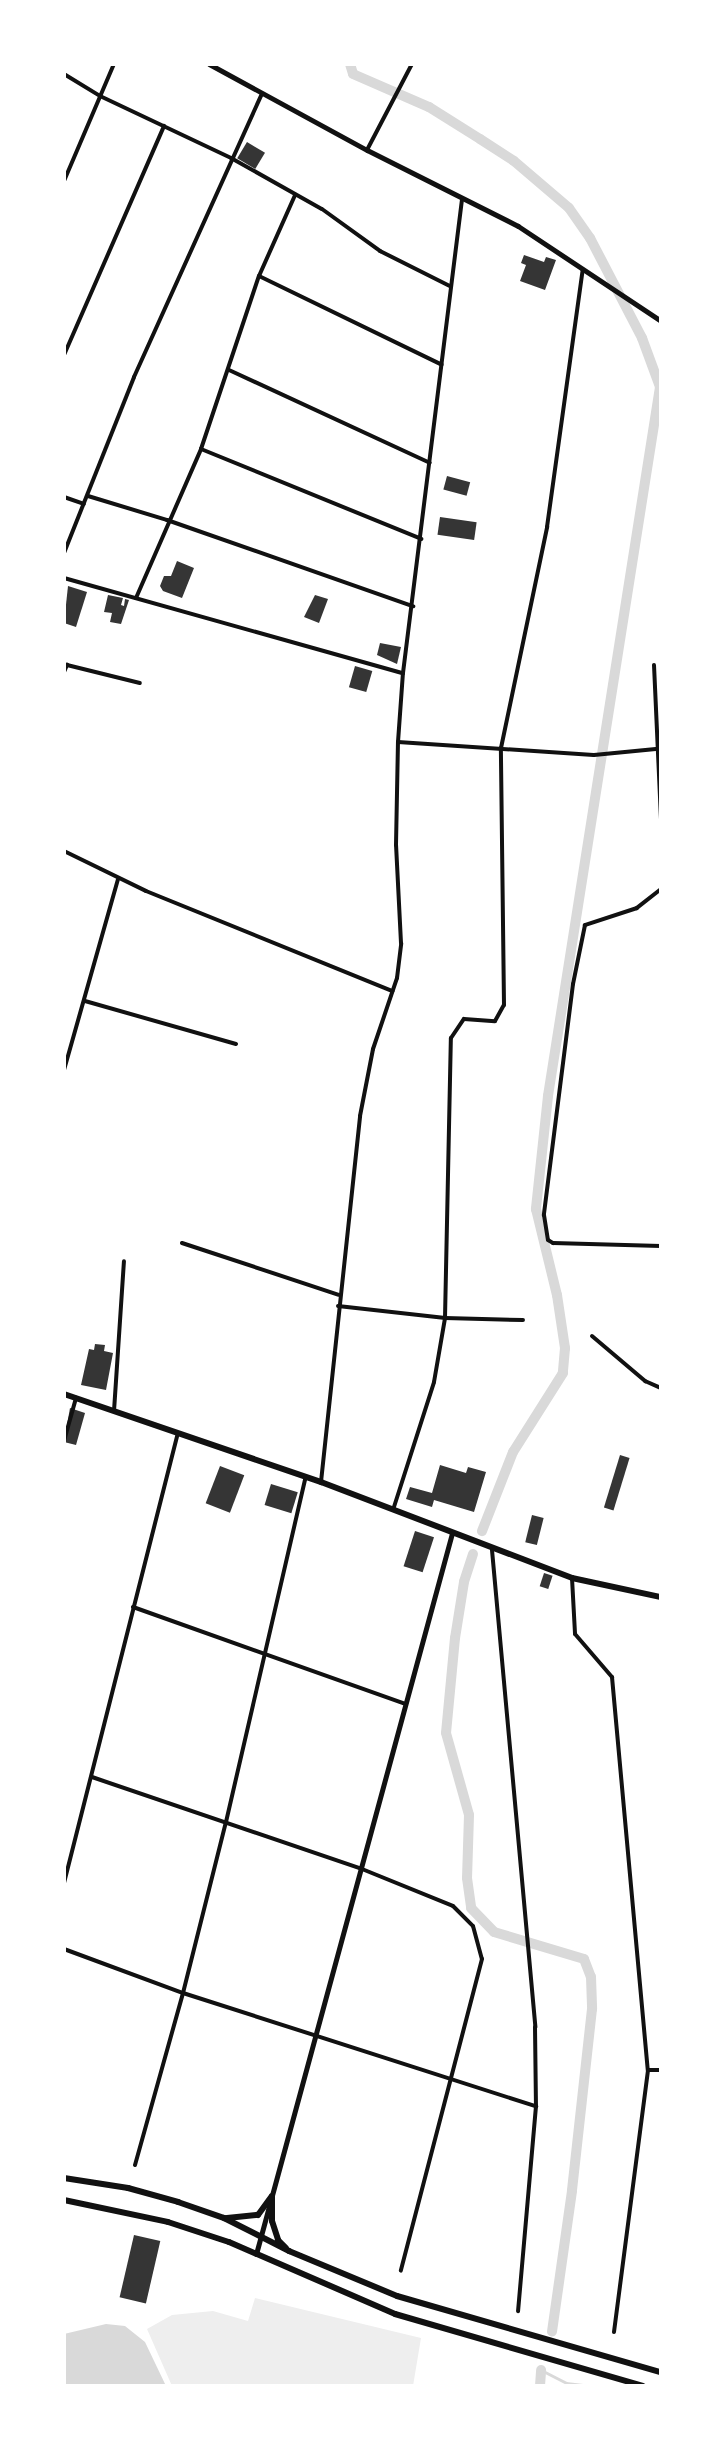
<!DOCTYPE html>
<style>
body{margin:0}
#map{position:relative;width:725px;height:2450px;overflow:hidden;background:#fff;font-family:Rubik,sans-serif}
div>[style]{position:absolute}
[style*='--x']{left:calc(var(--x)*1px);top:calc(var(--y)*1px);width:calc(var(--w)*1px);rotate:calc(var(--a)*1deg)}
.green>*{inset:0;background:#eee}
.water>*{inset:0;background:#d9d9d9}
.stream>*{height:3px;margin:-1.5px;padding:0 1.5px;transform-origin:1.5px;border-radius:1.5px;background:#d9d9d9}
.canal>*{height:10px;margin:-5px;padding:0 5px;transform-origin:5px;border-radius:5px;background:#d9d9d9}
.building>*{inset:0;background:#353535;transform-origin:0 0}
.minor>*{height:4px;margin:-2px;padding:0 2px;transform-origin:2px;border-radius:2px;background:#111}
.tertiary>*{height:5px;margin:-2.5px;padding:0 2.5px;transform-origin:2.5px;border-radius:2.5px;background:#111}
.secondary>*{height:6px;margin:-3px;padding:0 3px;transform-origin:3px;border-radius:3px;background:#111}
.trunk>*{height:6px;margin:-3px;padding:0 3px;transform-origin:3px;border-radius:3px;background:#111}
span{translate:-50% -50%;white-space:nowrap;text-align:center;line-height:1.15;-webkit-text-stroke:8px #fff;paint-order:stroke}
.frame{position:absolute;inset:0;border:66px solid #fff;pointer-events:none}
</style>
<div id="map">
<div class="green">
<div style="clip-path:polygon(255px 2298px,421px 2338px,413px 2386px,172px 2386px,147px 2329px,172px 2315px,213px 2311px,248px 2321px)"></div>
</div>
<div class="water">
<div style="clip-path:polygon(106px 2324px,125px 2326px,145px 2342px,166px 2386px,64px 2386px,64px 2334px)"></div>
</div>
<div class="stream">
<div style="--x:541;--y:2370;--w:28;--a:27"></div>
<div style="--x:566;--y:2383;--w:23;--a:7"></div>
</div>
<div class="canal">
<div style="--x:350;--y:64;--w:10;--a:73"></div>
<div style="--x:353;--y:74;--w:83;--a:23.5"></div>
<div style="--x:429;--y:107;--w:60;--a:32.1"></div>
<div style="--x:480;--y:139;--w:40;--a:32.9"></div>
<div style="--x:514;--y:161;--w:72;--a:40.5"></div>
<div style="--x:569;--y:208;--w:37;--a:55"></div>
<div style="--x:590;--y:238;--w:113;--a:62.5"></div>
<div style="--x:642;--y:338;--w:52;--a:69.8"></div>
<div style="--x:660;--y:387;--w:718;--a:98.98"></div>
<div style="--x:548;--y:1096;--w:114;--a:96.1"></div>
<div style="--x:536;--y:1209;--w:89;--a:76.3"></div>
<div style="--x:557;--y:1295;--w:54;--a:81.4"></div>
<div style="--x:565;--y:1348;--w:25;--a:95"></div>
<div style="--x:563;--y:1373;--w:93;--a:122.3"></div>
<div style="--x:513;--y:1452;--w:85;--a:111.4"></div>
<div style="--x:473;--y:1554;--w:29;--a:108"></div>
<div style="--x:464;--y:1582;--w:57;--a:99.1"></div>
<div style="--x:455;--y:1638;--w:95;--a:95.4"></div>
<div style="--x:446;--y:1733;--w:85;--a:74.3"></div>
<div style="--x:469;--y:1815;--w:63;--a:91.8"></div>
<div style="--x:467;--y:1878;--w:30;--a:82"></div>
<div style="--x:471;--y:1908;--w:33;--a:46"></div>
<div style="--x:494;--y:1932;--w:94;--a:16.7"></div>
<div style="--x:584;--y:1959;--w:19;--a:69"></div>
<div style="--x:591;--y:1977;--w:32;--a:88"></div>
<div style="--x:592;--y:2009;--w:183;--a:96.3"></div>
<div style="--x:572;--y:2191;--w:142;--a:98.1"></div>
<div style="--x:540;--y:2386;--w:16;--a:-86"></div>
</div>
<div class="building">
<div style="left:247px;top:142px;width:21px;height:19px;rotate:31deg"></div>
<div style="clip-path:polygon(524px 255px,544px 262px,546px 257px,556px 260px,545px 290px,520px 281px,526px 265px,521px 263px)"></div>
<div style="left:447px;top:476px;width:24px;height:14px;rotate:15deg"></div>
<div style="left:440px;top:517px;width:37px;height:18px;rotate:8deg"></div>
<div style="clip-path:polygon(177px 561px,194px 568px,182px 598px,163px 591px,160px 586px,164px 576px,171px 576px)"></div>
<div style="clip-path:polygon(68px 586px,87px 592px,76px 627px,64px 623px)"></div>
<div style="clip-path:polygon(108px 595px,123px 598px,121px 605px,124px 606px,125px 599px,129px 600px,121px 624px,110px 622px,112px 613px,104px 612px)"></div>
<div style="clip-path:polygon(315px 595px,328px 599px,319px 623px,304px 617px)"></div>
<div style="clip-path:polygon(380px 643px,401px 647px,397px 664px,377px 655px)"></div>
<div style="left:355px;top:666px;width:18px;height:22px;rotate:16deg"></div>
<div style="clip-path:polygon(95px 1344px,105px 1345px,104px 1351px,113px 1353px,106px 1390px,81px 1385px,89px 1349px,94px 1350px)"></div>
<div style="clip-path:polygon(70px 1408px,85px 1413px,76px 1445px,64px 1442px)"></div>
<div style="left:620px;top:1455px;width:10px;height:55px;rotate:17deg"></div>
<div style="clip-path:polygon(440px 1465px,466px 1473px,468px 1467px,486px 1472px,474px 1512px,434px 1500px,432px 1507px,406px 1499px,410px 1487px,432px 1493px)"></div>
<div style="left:220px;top:1466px;width:26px;height:40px;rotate:21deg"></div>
<div style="left:271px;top:1484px;width:28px;height:22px;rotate:17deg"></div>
<div style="left:532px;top:1515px;width:12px;height:28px;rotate:14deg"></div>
<div style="left:415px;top:1531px;width:20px;height:37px;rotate:18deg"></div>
<div style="left:544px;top:1573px;width:9px;height:14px;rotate:18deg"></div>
<div style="left:134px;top:2235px;width:27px;height:64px;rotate:13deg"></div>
</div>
<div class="minor">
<div style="--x:64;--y:74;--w:42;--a:31.4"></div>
<div style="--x:100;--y:96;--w:145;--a:25.3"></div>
<div style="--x:231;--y:158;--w:104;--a:29.3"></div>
<div style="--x:322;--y:209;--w:72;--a:35.9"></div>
<div style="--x:380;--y:251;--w:78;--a:26.6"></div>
<div style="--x:367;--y:150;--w:97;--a:-62.4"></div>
<div style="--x:64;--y:181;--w:127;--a:-66.9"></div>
<div style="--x:259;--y:276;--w:203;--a:25.9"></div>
<div style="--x:64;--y:355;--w:250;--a:-66.4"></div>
<div style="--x:229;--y:370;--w:221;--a:24.8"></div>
<div style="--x:201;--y:449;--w:238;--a:22.2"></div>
<div style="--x:88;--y:496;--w:83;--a:16.9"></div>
<div style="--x:167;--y:520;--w:261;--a:19.3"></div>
<div style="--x:64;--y:497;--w:21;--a:19"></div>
<div style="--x:64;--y:553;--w:189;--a:-68.3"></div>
<div style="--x:134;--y:377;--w:311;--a:-65.7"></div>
<div style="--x:64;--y:578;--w:352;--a:15.7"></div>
<div style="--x:136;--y:598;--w:163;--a:-66.4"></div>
<div style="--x:201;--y:449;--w:182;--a:-71.5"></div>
<div style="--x:259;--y:276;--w:89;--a:-66"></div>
<div style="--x:654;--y:665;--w:157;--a:87.4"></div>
<div style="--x:64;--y:672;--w:8;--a:-67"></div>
<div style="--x:67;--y:665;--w:75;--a:13.9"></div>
<div style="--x:398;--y:742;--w:196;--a:3.8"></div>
<div style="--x:594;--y:755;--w:62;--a:-5.5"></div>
<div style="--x:64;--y:851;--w:91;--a:26"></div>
<div style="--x:146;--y:891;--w:266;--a:22.1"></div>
<div style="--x:661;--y:889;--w:31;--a:142"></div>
<div style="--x:637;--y:908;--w:55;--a:161.9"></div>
<div style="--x:585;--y:925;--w:60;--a:101.5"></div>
<div style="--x:573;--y:984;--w:233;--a:97.2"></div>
<div style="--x:544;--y:1215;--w:25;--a:81"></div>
<div style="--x:548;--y:1240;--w:6;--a:31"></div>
<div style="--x:553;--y:1243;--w:108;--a:1.6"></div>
<div style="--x:85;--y:1001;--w:157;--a:15.9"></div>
<div style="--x:64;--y:1070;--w:198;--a:-74.2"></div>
<div style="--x:182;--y:1243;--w:165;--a:18.3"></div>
<div style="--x:338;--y:1306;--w:108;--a:6.4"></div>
<div style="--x:445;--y:1318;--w:78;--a:1.5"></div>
<div style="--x:592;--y:1336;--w:70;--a:40.3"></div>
<div style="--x:645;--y:1381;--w:17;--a:24"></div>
<div style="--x:114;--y:1411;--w:150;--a:-86.2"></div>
<div style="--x:64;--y:1441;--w:45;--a:-74.4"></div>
<div style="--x:321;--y:1482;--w:368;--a:-83.9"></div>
<div style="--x:360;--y:1116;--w:68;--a:-79"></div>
<div style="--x:373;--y:1049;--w:75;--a:-71.3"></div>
<div style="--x:397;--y:978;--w:35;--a:-83"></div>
<div style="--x:401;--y:943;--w:98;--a:-92.9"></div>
<div style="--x:396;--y:845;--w:103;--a:-88.9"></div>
<div style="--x:398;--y:742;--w:69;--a:-85.9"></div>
<div style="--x:403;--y:673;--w:478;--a:-82.9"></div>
<div style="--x:393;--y:1510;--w:134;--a:-72.2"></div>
<div style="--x:434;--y:1382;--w:65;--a:-80.2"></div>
<div style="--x:445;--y:1318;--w:280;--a:-88.8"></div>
<div style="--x:451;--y:1038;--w:23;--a:-56"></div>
<div style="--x:464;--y:1019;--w:31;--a:4"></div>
<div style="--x:495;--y:1021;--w:18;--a:-61"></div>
<div style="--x:504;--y:1005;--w:257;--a:-90.7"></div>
<div style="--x:501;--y:748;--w:226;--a:-78.2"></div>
<div style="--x:547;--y:527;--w:260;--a:-82.1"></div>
<div style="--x:492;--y:1550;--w:479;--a:84.8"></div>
<div style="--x:535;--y:2027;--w:79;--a:89.3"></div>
<div style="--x:536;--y:2106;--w:206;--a:95"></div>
<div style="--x:572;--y:1578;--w:56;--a:86.9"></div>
<div style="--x:575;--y:1634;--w:57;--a:49.3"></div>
<div style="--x:612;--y:1677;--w:395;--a:84.8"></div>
<div style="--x:648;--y:2070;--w:13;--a:0"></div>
<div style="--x:133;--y:1607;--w:289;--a:19.6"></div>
<div style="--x:92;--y:1777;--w:285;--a:18.8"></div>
<div style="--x:362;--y:1869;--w:98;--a:22.1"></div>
<div style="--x:453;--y:1906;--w:28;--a:45"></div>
<div style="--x:473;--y:1926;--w:34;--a:75"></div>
<div style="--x:482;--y:1959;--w:322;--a:104.6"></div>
<div style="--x:64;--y:1883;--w:463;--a:-75.8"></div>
<div style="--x:64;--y:1949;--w:127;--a:20.3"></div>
<div style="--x:183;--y:1993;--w:371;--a:17.8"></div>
<div style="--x:135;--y:2165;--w:179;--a:-74.4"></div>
<div style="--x:183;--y:1993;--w:176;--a:-75.9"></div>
<div style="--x:226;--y:1822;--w:352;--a:-77"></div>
<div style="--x:614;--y:2332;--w:264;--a:-82.6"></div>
</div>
<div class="tertiary">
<div style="--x:209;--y:64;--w:180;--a:28.6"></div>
<div style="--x:367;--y:150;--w:169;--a:26.7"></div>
<div style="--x:518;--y:226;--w:172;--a:33.6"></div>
<div style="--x:256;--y:2254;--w:747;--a:-74.79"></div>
</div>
<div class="secondary">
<div style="--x:64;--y:1394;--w:272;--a:18.9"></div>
<div style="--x:321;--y:1482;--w:269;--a:20.9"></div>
<div style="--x:572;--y:1578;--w:91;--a:12.1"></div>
</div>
<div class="trunk">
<div style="--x:64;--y:2178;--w:65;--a:8.9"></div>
<div style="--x:128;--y:2188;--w:52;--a:15.6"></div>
<div style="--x:178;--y:2202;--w:49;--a:19.2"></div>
<div style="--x:224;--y:2218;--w:73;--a:26.9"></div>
<div style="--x:289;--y:2251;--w:117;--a:22.6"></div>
<div style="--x:397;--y:2296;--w:275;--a:16.1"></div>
<div style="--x:272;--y:2196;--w:25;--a:90"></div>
<div style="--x:272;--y:2221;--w:20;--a:72"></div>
<div style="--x:278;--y:2240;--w:11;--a:45"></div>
<div style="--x:64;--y:2200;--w:106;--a:11.9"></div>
<div style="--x:168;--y:2222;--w:64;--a:18.2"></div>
<div style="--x:229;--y:2242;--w:181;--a:23.4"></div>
<div style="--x:395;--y:2314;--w:258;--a:16.2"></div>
<div style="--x:227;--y:2218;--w:31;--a:-6"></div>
<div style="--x:258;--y:2215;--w:22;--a:-54"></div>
</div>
<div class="frame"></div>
</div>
